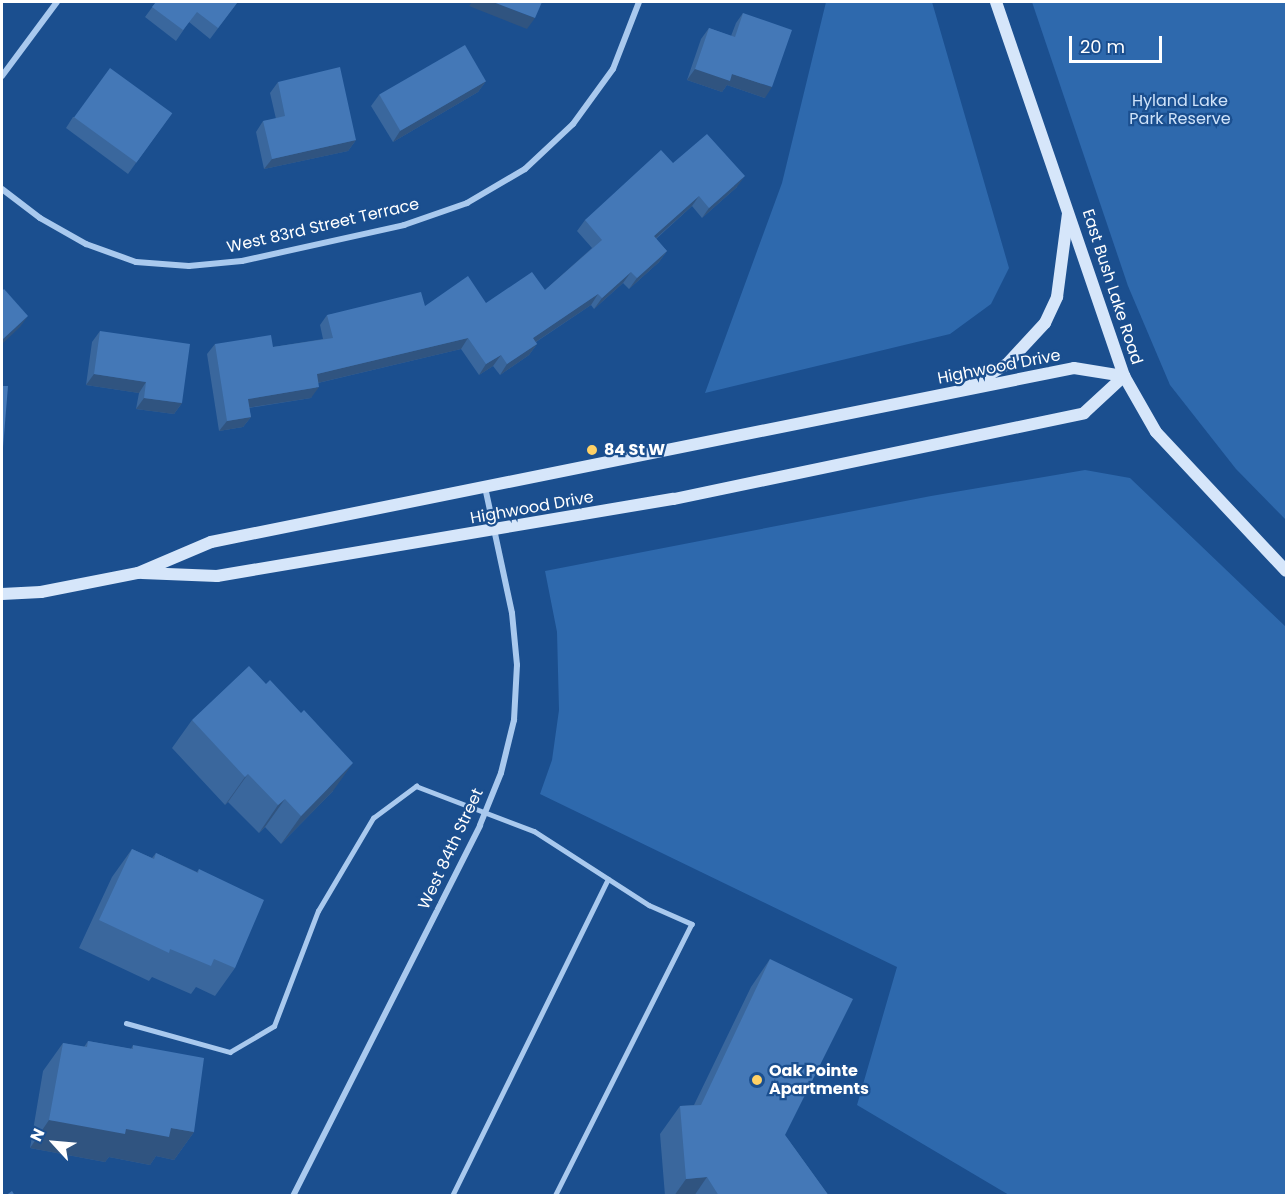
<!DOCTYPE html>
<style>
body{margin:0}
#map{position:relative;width:1288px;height:1197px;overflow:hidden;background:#1b4f8f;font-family:Poppins,sans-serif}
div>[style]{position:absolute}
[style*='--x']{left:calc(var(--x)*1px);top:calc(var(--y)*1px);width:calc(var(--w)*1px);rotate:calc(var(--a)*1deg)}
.green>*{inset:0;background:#2e69ad}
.lane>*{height:4.5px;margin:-2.25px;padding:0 2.25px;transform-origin:2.25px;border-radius:2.25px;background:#a9c9ee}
.street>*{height:6px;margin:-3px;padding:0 3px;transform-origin:3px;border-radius:3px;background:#a9c9ee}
.secondary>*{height:12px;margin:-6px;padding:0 6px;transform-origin:6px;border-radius:6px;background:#d6e6fa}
.wall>*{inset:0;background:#3a679d}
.shaded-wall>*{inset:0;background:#305480}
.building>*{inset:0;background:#4478b7;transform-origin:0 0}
.dots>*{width:16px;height:16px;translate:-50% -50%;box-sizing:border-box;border:3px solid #1b4f8f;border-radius:50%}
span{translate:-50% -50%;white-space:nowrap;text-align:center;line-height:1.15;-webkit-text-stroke:4.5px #1b4f8f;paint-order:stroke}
.park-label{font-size:16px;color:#cfe3fa}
.street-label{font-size:16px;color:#fff}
.poi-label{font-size:16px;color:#fff;font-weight:700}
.left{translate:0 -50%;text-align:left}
.frame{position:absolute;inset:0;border:3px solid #fff;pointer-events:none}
.north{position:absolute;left:24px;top:1113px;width:60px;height:60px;-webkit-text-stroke:4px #1b4f8f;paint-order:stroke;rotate:296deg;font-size:16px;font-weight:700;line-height:24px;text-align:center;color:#fff}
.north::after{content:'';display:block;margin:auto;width:21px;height:27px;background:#fff;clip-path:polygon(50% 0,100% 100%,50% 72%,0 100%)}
.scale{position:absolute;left:1069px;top:36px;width:93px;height:27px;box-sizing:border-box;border:3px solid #fff;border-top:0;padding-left:8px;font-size:18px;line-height:21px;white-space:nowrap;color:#fff;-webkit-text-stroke:4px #1b4f8f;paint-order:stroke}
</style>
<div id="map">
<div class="green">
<div style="clip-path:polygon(826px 2px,932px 2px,1009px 268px,991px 304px,950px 334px,705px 393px,782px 183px)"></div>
<div style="clip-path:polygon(1032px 2px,1286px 2px,1286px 520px,1236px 469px,1170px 385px,1128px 286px)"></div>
<div style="clip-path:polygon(1085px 470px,1130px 478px,1286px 627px,1286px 1195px,1009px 1195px,857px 1105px,897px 967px,540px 794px,552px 760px,559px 710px,557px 632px,545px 571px,931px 496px)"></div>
</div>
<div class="lane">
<div style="--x:126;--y:1023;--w:108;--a:15.6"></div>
<div style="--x:230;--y:1052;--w:51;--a:-30.6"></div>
<div style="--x:274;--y:1026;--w:123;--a:-69.1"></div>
<div style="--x:318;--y:911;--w:108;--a:-59.4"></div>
<div style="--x:373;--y:818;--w:54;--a:-36.7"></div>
<div style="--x:416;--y:786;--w:126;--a:20.9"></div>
<div style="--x:534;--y:831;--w:137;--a:32.8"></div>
<div style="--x:649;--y:905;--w:47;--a:23.8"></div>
<div style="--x:692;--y:924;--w:305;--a:116.7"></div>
<div style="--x:452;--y:1196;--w:353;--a:-63.8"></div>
</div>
<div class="street">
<div style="--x:2;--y:76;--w:92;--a:-53.4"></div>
<div style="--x:2;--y:189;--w:48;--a:37.3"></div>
<div style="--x:40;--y:218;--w:53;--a:29.5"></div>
<div style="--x:86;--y:244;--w:53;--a:19.8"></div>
<div style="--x:136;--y:262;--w:53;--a:4.3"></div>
<div style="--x:189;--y:266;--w:53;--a:-5.4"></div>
<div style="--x:242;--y:261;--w:166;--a:-12.5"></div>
<div style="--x:404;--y:225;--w:67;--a:-19.2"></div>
<div style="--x:467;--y:203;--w:67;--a:-30.4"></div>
<div style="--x:525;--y:169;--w:66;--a:-43.2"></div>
<div style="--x:573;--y:124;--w:68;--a:-54"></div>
<div style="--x:613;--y:69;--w:72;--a:-68.8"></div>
<div style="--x:293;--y:1196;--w:415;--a:-63.2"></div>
<div style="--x:480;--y:825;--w:56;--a:-68"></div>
<div style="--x:501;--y:773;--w:55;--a:-76.2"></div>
<div style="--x:514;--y:720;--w:55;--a:-86.9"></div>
<div style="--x:517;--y:665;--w:52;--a:-95.5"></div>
<div style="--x:512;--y:613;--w:129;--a:-102.1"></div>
</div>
<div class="secondary">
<div style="--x:996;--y:2;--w:395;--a:71.1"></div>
<div style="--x:1124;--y:376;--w:64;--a:60.3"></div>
<div style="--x:1156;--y:432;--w:190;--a:46.9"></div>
<div style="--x:968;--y:387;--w:45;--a:-30.5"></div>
<div style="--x:1007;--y:364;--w:56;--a:-47.2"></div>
<div style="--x:1045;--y:323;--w:29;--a:-65"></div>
<div style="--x:1057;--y:297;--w:84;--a:-82.5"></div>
<div style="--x:142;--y:573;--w:75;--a:2.3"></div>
<div style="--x:217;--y:576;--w:463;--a:-9.6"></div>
<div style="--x:674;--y:499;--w:419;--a:-11.8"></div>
<div style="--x:1084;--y:413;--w:54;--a:-42.8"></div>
<div style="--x:2;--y:594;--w:39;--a:-3"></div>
<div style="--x:41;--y:592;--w:99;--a:-11.1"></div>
<div style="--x:138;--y:573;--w:79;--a:-23"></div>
<div style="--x:211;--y:542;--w:880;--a:-11.4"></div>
<div style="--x:1074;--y:368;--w:51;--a:9.1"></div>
</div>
<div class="wall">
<div style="clip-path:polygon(156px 2px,237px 3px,210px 39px,189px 22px,176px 41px,145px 17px)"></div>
<div style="clip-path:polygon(743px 13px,765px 98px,727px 85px,722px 92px,687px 80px,701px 39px,709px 28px,731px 36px,736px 23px)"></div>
<div style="clip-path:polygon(486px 81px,478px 92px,393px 142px,371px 106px,379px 95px)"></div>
<div style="clip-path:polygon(278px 82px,356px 140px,348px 151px,264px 169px,256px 132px,263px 121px,276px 119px,270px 93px)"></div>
<div style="clip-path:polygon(172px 113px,128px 174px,66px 128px,73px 117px)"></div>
<div style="clip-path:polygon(673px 163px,737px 187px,702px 218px,692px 206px,656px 239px,667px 251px,659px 262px,629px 289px,623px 283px,594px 309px,591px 305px,536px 342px,537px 344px,529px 355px,500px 375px,493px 366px,479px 375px,461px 349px,318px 383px,311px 398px,249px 408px,251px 417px,243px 427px,219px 431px,207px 354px,215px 344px,273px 347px,323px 339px,320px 325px,327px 315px,425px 306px,486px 303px,545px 290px,592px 248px,577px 231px,585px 220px)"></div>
<div style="clip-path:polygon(100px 331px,182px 403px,174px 414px,136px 409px,139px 393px,86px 385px,92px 342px)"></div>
<div style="clip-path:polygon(192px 720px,333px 791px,281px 844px,265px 827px,259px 833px,228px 802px,225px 805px,172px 748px)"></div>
<div style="clip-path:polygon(132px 849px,152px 858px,156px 853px,197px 872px,199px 869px,235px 968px,215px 996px,196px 987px,191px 994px,152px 977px,149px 981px,79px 948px,112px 877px)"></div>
<div style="clip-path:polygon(770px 959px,785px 1135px,829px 1196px,665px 1196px,660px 1134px,680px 1106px,694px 1105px,751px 987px)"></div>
<div style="clip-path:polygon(88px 1041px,131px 1049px,133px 1045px,194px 1132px,174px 1160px,156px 1156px,150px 1165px,109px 1157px,105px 1162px,30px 1148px,43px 1071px,63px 1043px,84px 1047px)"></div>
</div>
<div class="shaded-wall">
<div style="clip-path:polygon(472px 2px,493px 2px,535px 18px,527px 29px,469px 6px)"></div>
<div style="clip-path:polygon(695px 69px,732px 74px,772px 87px,765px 98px,727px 85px,722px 92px,687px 80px)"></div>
<div style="clip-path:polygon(486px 81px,478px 92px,393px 142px,400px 131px)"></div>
<div style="clip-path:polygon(356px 140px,348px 151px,264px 169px,272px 159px)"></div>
<div style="clip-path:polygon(745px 176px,737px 187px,702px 218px,709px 208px)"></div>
<div style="clip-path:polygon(699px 196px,692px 206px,646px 247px,654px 236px)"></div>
<div style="clip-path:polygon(667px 251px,659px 262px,629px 289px,637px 278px)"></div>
<div style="clip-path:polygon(631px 272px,623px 283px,594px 309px,602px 298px)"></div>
<div style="clip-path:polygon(598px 294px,591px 305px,525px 349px,533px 338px)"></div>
<div style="clip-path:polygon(28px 316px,20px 327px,2px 344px,2px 340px)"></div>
<div style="clip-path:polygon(468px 338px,461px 349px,309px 385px,317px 374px)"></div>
<div style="clip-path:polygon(537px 344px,529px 355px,500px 375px,507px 364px)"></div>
<div style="clip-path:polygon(501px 355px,493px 366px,479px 375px,486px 364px)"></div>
<div style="clip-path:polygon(94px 374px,146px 382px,139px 393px,86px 385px)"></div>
<div style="clip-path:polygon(319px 387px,311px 398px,240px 409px,248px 399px)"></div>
<div style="clip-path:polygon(144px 398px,182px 403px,174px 414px,136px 409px)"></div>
<div style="clip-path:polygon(251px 417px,243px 427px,219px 431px,227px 421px)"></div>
<div style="clip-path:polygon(353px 763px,333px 791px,281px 844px,301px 816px)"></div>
<div style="clip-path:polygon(248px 774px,228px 802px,225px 805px,245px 777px)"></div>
<div style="clip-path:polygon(285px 799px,265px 827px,259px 833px,278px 805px)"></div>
<div style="clip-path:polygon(49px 1120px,126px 1129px,171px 1128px,194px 1132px,174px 1160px,156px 1156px,150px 1165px,109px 1157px,105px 1162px,30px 1148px)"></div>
<div style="clip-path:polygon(707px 1177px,694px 1196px,674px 1196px,686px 1179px)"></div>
</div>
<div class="building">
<div style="clip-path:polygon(156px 2px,235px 2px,237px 3px,218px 28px,197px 12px,183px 30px,152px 7px)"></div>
<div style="clip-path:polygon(493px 2px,542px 2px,535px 18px)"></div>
<div style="clip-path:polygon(743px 13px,792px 30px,772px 87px,732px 74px,730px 81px,695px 69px,709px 28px,735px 37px)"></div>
<div style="left:465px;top:45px;width:42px;height:99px;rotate:60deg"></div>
<div style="clip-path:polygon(340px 67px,356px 140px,272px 159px,263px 121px,285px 116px,278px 82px)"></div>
<div style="left:110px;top:68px;width:77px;height:61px;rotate:36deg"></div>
<div style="clip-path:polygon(707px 134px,745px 176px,709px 208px,699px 196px,654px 236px,667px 251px,637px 278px,631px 272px,602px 298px,598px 294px,533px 338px,537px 344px,507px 364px,501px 355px,486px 364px,468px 338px,317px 374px,319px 387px,248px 399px,251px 417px,227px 421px,215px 344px,271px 335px,273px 347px,333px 338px,327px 315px,421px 292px,425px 306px,468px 276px,486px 303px,532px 272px,545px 290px,602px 240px,585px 220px,661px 150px,673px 163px)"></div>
<div style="clip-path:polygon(4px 289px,28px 316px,2px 340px,2px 291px)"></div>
<div style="clip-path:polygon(100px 331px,190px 344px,182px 403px,144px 398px,146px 382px,94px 374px)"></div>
<div style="clip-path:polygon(2px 386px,8px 386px,2px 460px)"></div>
<div style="clip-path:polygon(249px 666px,266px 684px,270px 680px,301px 713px,304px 710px,353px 763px,301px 816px,285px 799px,278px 805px,248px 774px,245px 777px,192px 720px)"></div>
<div style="clip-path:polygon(132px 849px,154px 859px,156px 853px,198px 873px,199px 869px,264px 900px,235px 968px,214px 959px,211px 966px,170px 949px,169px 953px,99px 920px)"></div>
<div style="clip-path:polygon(770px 959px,853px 999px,785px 1135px,829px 1196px,719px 1196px,707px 1177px,686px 1179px,680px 1106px,701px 1105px)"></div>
<div style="clip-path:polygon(88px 1041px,133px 1049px,133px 1045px,204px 1058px,194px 1132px,171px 1128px,169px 1137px,126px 1129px,125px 1134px,49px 1120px,63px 1043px,87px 1047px)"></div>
<div style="clip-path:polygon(12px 1191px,15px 1196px,5px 1196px)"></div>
</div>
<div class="dots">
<div style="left:592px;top:450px;background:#ffd166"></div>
<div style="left:757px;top:1080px;background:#ffd166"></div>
</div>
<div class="park-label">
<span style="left:1180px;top:110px">Hyland Lake<br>Park Reserve</span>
</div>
<div class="street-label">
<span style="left:323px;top:226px;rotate:-13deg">West 83rd Street Terrace</span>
<span style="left:1112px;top:287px;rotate:72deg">East Bush Lake Road</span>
<span style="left:999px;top:367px;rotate:-11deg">Highwood Drive</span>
<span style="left:532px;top:508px;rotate:-10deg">Highwood Drive</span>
<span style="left:451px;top:849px;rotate:-65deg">West 84th Street</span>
</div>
<div class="poi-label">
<span class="left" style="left:604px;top:450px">84 St W</span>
<span class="left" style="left:769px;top:1080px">Oak Pointe<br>Apartments</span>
</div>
<div class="frame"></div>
<div class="north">N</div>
<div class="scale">20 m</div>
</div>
